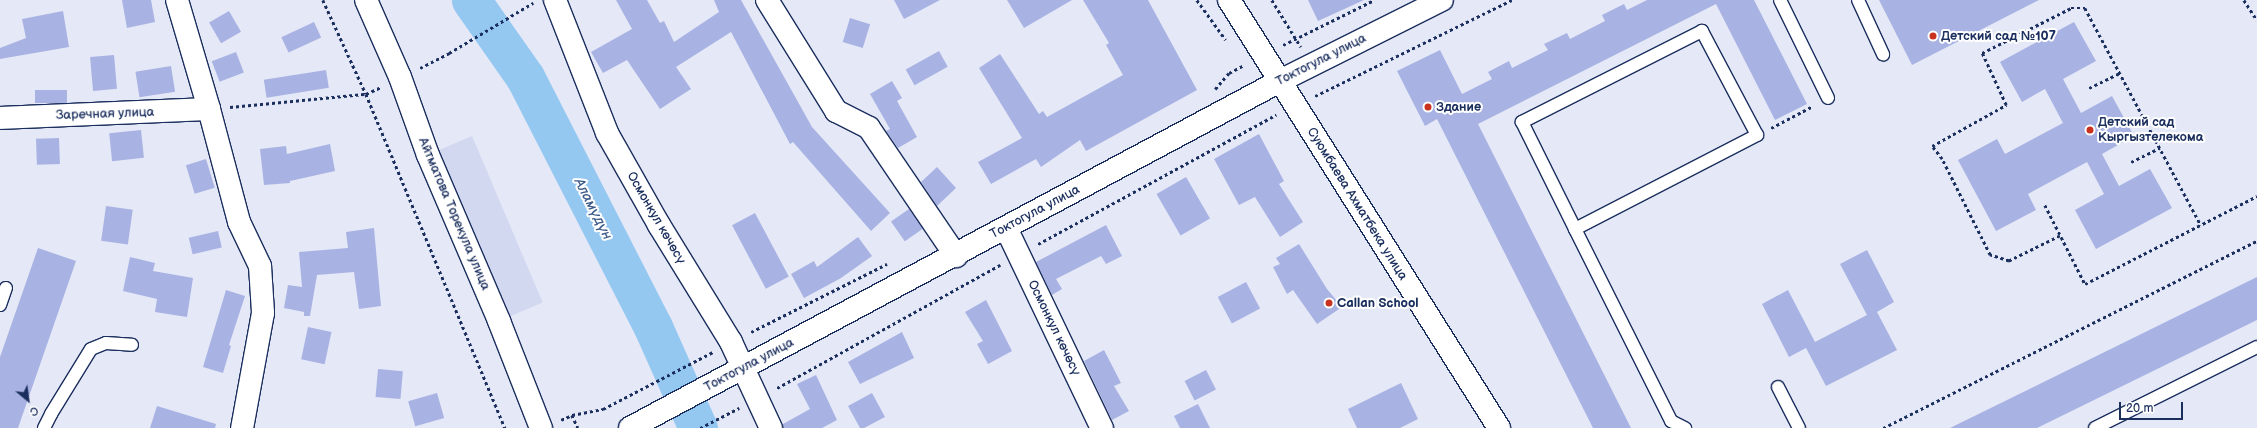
<!DOCTYPE html>
<meta charset="utf-8">
<style>
body{margin:0}
#map{position:relative;width:2257px;height:428px;overflow:hidden;background:#e5e8f7;font-family:"Balsamiq Sans",sans-serif}
div>[style]{position:absolute}
[style*='--x']{left:calc(var(--x)*1px);top:calc(var(--y)*1px);width:calc(var(--w)*1px);rotate:calc(var(--a)*1deg)}
.built>*{inset:0;background:#d3d8f1;transform-origin:0 0}
.river>*{height:39px;margin:-19.5px;padding:0 19.5px;transform-origin:19.5px;border-radius:19.5px;background:#94c8f1}
.building>*{inset:0;background:#a8b3e3;transform-origin:0 0}
.path>*{height:2.5px;margin-top:-1.25px;transform-origin:0;background:repeating-linear-gradient(90deg,#1b2f5e 0 3px,transparent 0 6px)}
.roads{filter:drop-shadow(1px 0 #1b2f5e) drop-shadow(-1px 0 #1b2f5e) drop-shadow(0 1px #1b2f5e) drop-shadow(0 -1px #1b2f5e)}
.service>*{height:12px;margin:-6px;padding:0 6px;transform-origin:6px;border-radius:6px;background:#fff}
.minor>*{height:22px;margin:-11px;padding:0 11px;transform-origin:11px;border-radius:11px;background:#fff}
.tertiary>*{height:22px;margin:-11px;padding:0 11px;transform-origin:11px;border-radius:11px;background:#fff}
.dots>*{width:11px;height:11px;translate:-50% -50%;box-sizing:border-box;border:2px solid #fff;border-radius:50%}
span{translate:-50% -50%;white-space:nowrap;text-align:center;line-height:1.15;-webkit-text-stroke:4px #fff;paint-order:stroke}
.poi-label{font-size:13px;color:#1b2f5e;font-weight:700}
.left{translate:0 -50%;text-align:left}
.street-label{font-size:13px;color:#1b2f5e}
.water-label{font-size:14px;color:#3f5d8a;font-style:italic}
.north{position:absolute;left:8px;top:380px;width:40px;height:40px;-webkit-text-stroke:3px #fff;paint-order:stroke;rotate:151deg;font-size:11px;font-weight:700;line-height:16px;text-align:center;color:#1b2f5e}
.north::after{content:'';display:block;margin:auto;width:14px;height:18px;background:#1b2f5e;clip-path:polygon(50% 0,100% 100%,50% 72%,0 100%)}
.scale{position:absolute;left:2119px;top:402px;width:64px;height:18px;box-sizing:border-box;border:2px solid #1b2f5e;border-top:0;padding-left:5px;font-size:12px;line-height:14px;white-space:nowrap;color:#1b2f5e;-webkit-text-stroke:3px #fff;paint-order:stroke}
</style>
<div id="map">
<div class="built">
<div style="left:472px;top:136px;width:181px;height:48px;rotate:67deg"></div>
</div>
<div class="river">
<div style="--x:471;--y:0;--w:94;--a:55"></div>
<div style="--x:525;--y:77;--w:281;--a:62.9"></div>
<div style="--x:653;--y:327;--w:111;--a:66"></div>
</div>
<div class="building">
<div style="clip-path:polygon(122px 0,151px 0,155px 22px,127px 28px)"></div>
<div style="clip-path:polygon(616px 0,647px 0,660px 23px,664px 21px,674px 42px,719px 12px,714px 0,741px 0,812px 127px,890px 213px,871px 231px,793px 142px,790px 144px,731px 32px,676px 67px,691px 89px,660px 109px,627px 60px,603px 73px,591px 52px,632px 29px)"></div>
<div style="clip-path:polygon(894px 0,940px 0,904px 19px)"></div>
<div style="clip-path:polygon(1007px 0,1072px 0,1024px 28px)"></div>
<div style="clip-path:polygon(1083px 0,1148px 0,1197px 90px,1086px 151px,1080px 140px,1041px 167px,1036px 159px,991px 184px,978px 162px,1022px 138px,979px 68px,1000px 54px,1039px 114px,1043px 111px,1047px 117px,1123px 75px,1106px 45px,1109px 43px)"></div>
<div style="clip-path:polygon(1308px 0,1364px 0,1318px 21px)"></div>
<div style="clip-path:polygon(1647px 0,1754px 0,1807px 104px,1775px 120px,1716px 4px,1478px 124px,1631px 428px,1593px 428px,1437px 119px,1425px 126px,1397px 71px,1440px 50px,1462px 94px,1492px 79px,1488px 72px,1509px 61px,1512px 68px,1548px 50px,1544px 44px,1567px 33px,1570px 39px,1605px 21px,1602px 15px,1624px 4px,1627px 10px)"></div>
<div style="clip-path:polygon(1879px 0,2039px 0,1912px 65px)"></div>
<div style="clip-path:polygon(63px 11px,69px 47px,0 59px,0 48px,26px 38px,22px 19px)"></div>
<div style="left:229px;top:11px;width:24px;height:23px;rotate:60deg"></div>
<div style="left:850px;top:18px;width:21px;height:25px;rotate:17deg"></div>
<div style="left:314px;top:22px;width:17px;height:36px;rotate:65deg"></div>
<div style="clip-path:polygon(2074px 22px,2096px 61px,2063px 79px,2081px 113px,2112px 96px,2134px 136px,2102px 154px,2119px 186px,2150px 169px,2172px 208px,2096px 249px,2075px 210px,2104px 194px,2087px 162px,2028px 194px,2036px 210px,1996px 231px,1958px 160px,1997px 139px,2005px 154px,2063px 123px,2045px 89px,2022px 102px,2000px 62px)"></div>
<div style="left:939px;top:51px;width:18px;height:38px;rotate:61deg"></div>
<div style="left:236px;top:52px;width:22px;height:26px;rotate:69deg"></div>
<div style="left:114px;top:55px;width:34px;height:24px;rotate:85deg"></div>
<div style="left:171px;top:66px;width:26px;height:36px;rotate:81deg"></div>
<div style="left:326px;top:70px;width:18px;height:63px;rotate:81deg"></div>
<div style="clip-path:polygon(892px 81px,902px 98px,897px 101px,917px 137px,898px 148px,886px 131px,890px 129px,870px 94px)"></div>
<div style="left:67px;top:90px;width:13px;height:32px;rotate:90deg"></div>
<div style="left:141px;top:130px;width:28px;height:32px;rotate:84deg"></div>
<div style="clip-path:polygon(1259px 134px,1284px 181px,1279px 184px,1303px 222px,1280px 237px,1255px 197px,1239px 205px,1214px 159px)"></div>
<div style="left:59px;top:138px;width:26px;height:23px;rotate:88deg"></div>
<div style="clip-path:polygon(330px 144px,335px 171px,290px 181px,290px 183px,264px 185px,260px 149px,286px 146px,287px 154px)"></div>
<div style="left:206px;top:159px;width:30px;height:21px;rotate:73deg"></div>
<div style="clip-path:polygon(937px 167px,956px 188px,937px 206px,921px 182px)"></div>
<div style="left:1186px;top:177px;width:48px;height:34px;rotate:60deg"></div>
<div style="left:106px;top:206px;width:27px;height:35px;rotate:8deg"></div>
<div style="left:909px;top:209px;width:24px;height:22px;rotate:55deg"></div>
<div style="left:755px;top:213px;width:72px;height:26px;rotate:62deg"></div>
<div style="clip-path:polygon(1106px 225px,1122px 256px,1106px 264px,1101px 256px,1056px 279px,1062px 289px,1052px 295px,1036px 262px)"></div>
<div style="clip-path:polygon(374px 228px,381px 306px,359px 309px,354px 272px,317px 275px,310px 316px,304px 316px,304px 312px,284px 308px,288px 285px,302px 287px,299px 252px,348px 248px,346px 232px)"></div>
<div style="left:218px;top:231px;width:17px;height:30px;rotate:77deg"></div>
<div style="clip-path:polygon(858px 237px,872px 256px,841px 278px,804px 298px,791px 274px,814px 261px,817px 267px)"></div>
<div style="clip-path:polygon(1299px 244px,1327px 289px,1342px 307px,1317px 324px,1293px 290px,1287px 294px,1273px 267px,1280px 264px,1276px 258px)"></div>
<div style="clip-path:polygon(38px 248px,76px 261px,18px 428px,0 428px,0 357px)"></div>
<div style="clip-path:polygon(1867px 250px,1894px 302px,1877px 312px,1897px 350px,1826px 386px,1806px 348px,1789px 357px,1762px 304px,1788px 290px,1815px 342px,1867px 315px,1840px 264px)"></div>
<div style="clip-path:polygon(130px 257px,155px 263px,153px 271px,193px 278px,187px 317px,155px 312px,157px 299px,123px 291px)"></div>
<div style="clip-path:polygon(2257px 277px,2257px 320px,2037px 428px,1950px 428px)"></div>
<div style="left:1246px;top:282px;width:30px;height:32px;rotate:62deg"></div>
<div style="clip-path:polygon(226px 290px,245px 296px,229px 345px,231px 346px,223px 373px,203px 367px)"></div>
<div style="clip-path:polygon(986px 300px,1012px 351px,988px 364px,977px 344px,983px 341px,965px 312px)"></div>
<div style="left:308px;top:327px;width:24px;height:33px;rotate:12deg"></div>
<div style="clip-path:polygon(902px 332px,914px 358px,860px 384px,848px 362px)"></div>
<div style="clip-path:polygon(1104px 350px,1121px 383px,1114px 386px,1129px 411px,1112px 420px,1084px 361px)"></div>
<div style="left:378px;top:369px;width:25px;height:28px;rotate:5deg"></div>
<div style="left:1206px;top:370px;width:22px;height:24px;rotate:63deg"></div>
<div style="clip-path:polygon(816px 375px,837px 420px,822px 428px,783px 428px,783px 424px,810px 409px,797px 384px)"></div>
<div style="clip-path:polygon(1401px 383px,1418px 419px,1400px 428px,1357px 428px,1348px 409px)"></div>
<div style="left:437px;top:393px;width:26px;height:30px;rotate:74deg"></div>
<div style="clip-path:polygon(872px 393px,885px 417px,864px 428px,860px 428px,848px 406px)"></div>
<div style="clip-path:polygon(1198px 404px,1210px 428px,1180px 428px,1174px 416px)"></div>
<div style="clip-path:polygon(157px 406px,216px 424px,215px 428px,150px 428px)"></div>
</div>
<div class="path">
<div style="--x:323;--y:0;--w:103;--a:65.4"></div>
<div style="--x:366;--y:94;--w:362;--a:67.4"></div>
<div style="--x:1197;--y:0;--w:49;--a:54.1"></div>
<div style="--x:1272;--y:0;--w:55;--a:58.3"></div>
<div style="--x:2244;--y:0;--w:24;--a:57"></div>
<div style="--x:1283;--y:45;--w:102;--a:-26.3"></div>
<div style="--x:420;--y:68;--w:33;--a:-27"></div>
<div style="--x:449;--y:53;--w:98;--a:-30.8"></div>
<div style="--x:2089;--y:88;--w:34;--a:-26"></div>
<div style="--x:1215;--y:89;--w:21;--a:-49"></div>
<div style="--x:1229;--y:73;--w:17;--a:-28"></div>
<div style="--x:1315;--y:96;--w:219;--a:-26"></div>
<div style="--x:230;--y:107;--w:137;--a:-5.5"></div>
<div style="--x:366;--y:94;--w:17;--a:-25"></div>
<div style="--x:1771;--y:128;--w:47;--a:-27.6"></div>
<div style="--x:2131;--y:162;--w:32;--a:-26"></div>
<div style="--x:2045;--y:205;--w:89;--a:63.1"></div>
<div style="--x:2085;--y:284;--w:193;--a:-27.1"></div>
<div style="--x:2060;--y:236;--w:57;--a:153.9"></div>
<div style="--x:2009;--y:261;--w:20;--a:-162"></div>
<div style="--x:1990;--y:255;--w:107;--a:-116.6"></div>
<div style="--x:1942;--y:159;--w:16;--a:-128"></div>
<div style="--x:1932;--y:146;--w:85;--a:-29"></div>
<div style="--x:2006;--y:105;--w:57;--a:-114.8"></div>
<div style="--x:1982;--y:53;--w:100;--a:-26.8"></div>
<div style="--x:2071;--y:8;--w:14;--a:0"></div>
<div style="--x:2085;--y:8;--w:246;--a:61.9"></div>
<div style="--x:1038;--y:244;--w:271;--a:-28.5"></div>
<div style="--x:751;--y:332;--w:152;--a:-26.6"></div>
<div style="--x:777;--y:388;--w:255;--a:-28.9"></div>
<div style="--x:572;--y:415;--w:14;--a:65"></div>
<div style="--x:561;--y:420;--w:12;--a:-24"></div>
<div style="--x:572;--y:415;--w:32;--a:-11"></div>
<div style="--x:603;--y:409;--w:124;--a:-27.4"></div>
<div style="--x:700;--y:428;--w:44;--a:-27.1"></div>
<div style="--x:1883;--y:428;--w:418;--a:-26.6"></div>
</div>
<div class="roads">
<div class="service">
<div style="--x:1780;--y:0;--w:109;--a:63.9"></div>
<div style="--x:1858;--y:0;--w:60;--a:65.2"></div>
<div style="--x:1575;--y:229;--w:205;--a:-27.3"></div>
<div style="--x:1757;--y:135;--w:118;--a:-117.9"></div>
<div style="--x:1702;--y:31;--w:202;--a:153.2"></div>
<div style="--x:1522;--y:122;--w:119;--a:63.6"></div>
<div style="--x:1575;--y:229;--w:215;--a:63.4"></div>
<div style="--x:1671;--y:421;--w:16;--a:27"></div>
<div style="--x:0;--y:305;--w:18;--a:-71"></div>
<div style="--x:1778;--y:387;--w:46;--a:62.9"></div>
<div style="--x:44;--y:428;--w:16;--a:-63"></div>
<div style="--x:51;--y:414;--w:76;--a:-58.4"></div>
<div style="--x:91;--y:349;--w:16;--a:-22"></div>
<div style="--x:106;--y:343;--w:26;--a:4"></div>
<div style="--x:2095;--y:428;--w:181;--a:-26.6"></div>
</div>
<div class="minor">
<div style="--x:177;--y:0;--w:114;--a:73.6"></div>
<div style="--x:209;--y:109;--w:117;--a:75.1"></div>
<div style="--x:239;--y:222;--w:49;--a:64.5"></div>
<div style="--x:260;--y:266;--w:47;--a:86.3"></div>
<div style="--x:263;--y:313;--w:117;--a:100.3"></div>
<div style="--x:366;--y:0;--w:84;--a:66.2"></div>
<div style="--x:400;--y:77;--w:83;--a:70.3"></div>
<div style="--x:428;--y:155;--w:181;--a:66.8"></div>
<div style="--x:499;--y:321;--w:115;--a:68.6"></div>
<div style="--x:555;--y:0;--w:143;--a:68.6"></div>
<div style="--x:607;--y:133;--w:106;--a:60.5"></div>
<div style="--x:659;--y:225;--w:137;--a:58.4"></div>
<div style="--x:731;--y:342;--w:95;--a:65.1"></div>
<div style="--x:767;--y:0;--w:131;--a:58.1"></div>
<div style="--x:836;--y:111;--w:37;--a:27"></div>
<div style="--x:869;--y:128;--w:155;--a:55.8"></div>
<div style="--x:0;--y:118;--w:209;--a:-2.5"></div>
<div style="--x:1006;--y:228;--w:222;--a:64.4"></div>
</div>
<div class="tertiary">
<div style="--x:1229;--y:0;--w:506;--a:57.75"></div>
<div style="--x:630;--y:428;--w:737;--a:-28.1"></div>
<div style="--x:1280;--y:81;--w:181;--a:-26.6"></div>
</div>
</div>
<div class="dots">
<div style="left:1933px;top:36px;background:#c8321e"></div>
<div style="left:1428px;top:107px;background:#c8321e"></div>
<div style="left:2090px;top:130px;background:#c8321e"></div>
<div style="left:1329px;top:303px;background:#c8321e"></div>
</div>
<div class="poi-label">
<span class="left" style="left:1941px;top:36px">Детский сад №107</span>
<span class="left" style="left:1436px;top:107px">Здание</span>
<span class="left" style="left:2098px;top:130px">Детский сад<br>Кыргызтелекома</span>
<span class="left" style="left:1337px;top:303px">Callan School</span>
</div>
<div class="street-label">
<span style="left:1321px;top:60px;rotate:-27deg">Токтогула улица</span>
<span style="left:105px;top:114px;rotate:-2deg">Заречная улица</span>
<span style="left:1357px;top:204px;rotate:58deg">Суюмбаева Ахматбека улица</span>
<span style="left:1035px;top:212px;rotate:-28deg">Токтогула улица</span>
<span style="left:454px;top:214px;rotate:67deg">Айтматова Торекула улица</span>
<span style="left:656px;top:218px;rotate:60deg">Осмонкул көчөсү</span>
<span style="left:1054px;top:328px;rotate:64deg">Осмонкул көчөсү</span>
<span style="left:749px;top:365px;rotate:-28deg">Токтогула улица</span>
</div>
<div class="water-label">
<span style="left:593px;top:209px;rotate:63deg">Аламүдүн</span>
</div>
<div class="north">С</div>
<div class="scale">20 m</div>
</div>
